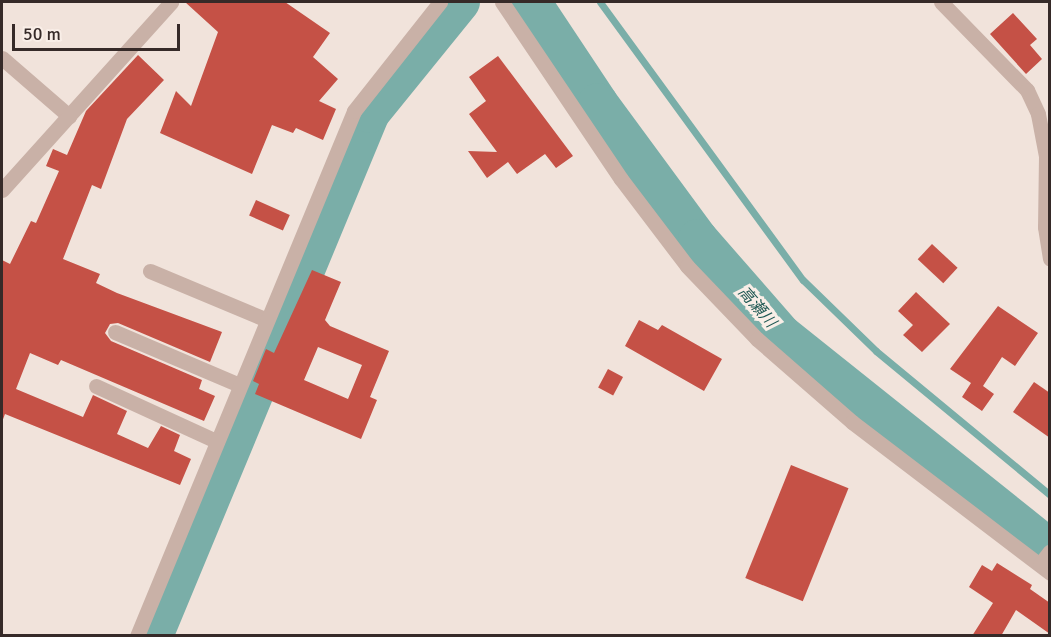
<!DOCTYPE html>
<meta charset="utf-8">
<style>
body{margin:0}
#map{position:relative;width:1051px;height:637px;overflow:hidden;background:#f1e3db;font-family:Signika,"Noto Sans JP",sans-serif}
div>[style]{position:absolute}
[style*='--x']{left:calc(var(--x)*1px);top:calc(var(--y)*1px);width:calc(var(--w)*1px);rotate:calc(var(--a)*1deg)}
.stream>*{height:7px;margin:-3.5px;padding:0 3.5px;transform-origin:3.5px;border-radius:3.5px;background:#7aaea8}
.river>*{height:40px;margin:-20px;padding:0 20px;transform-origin:20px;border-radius:20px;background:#7aaea8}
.building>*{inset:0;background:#c55146;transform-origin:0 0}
.minor>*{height:15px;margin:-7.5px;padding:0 7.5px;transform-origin:7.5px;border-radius:7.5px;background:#c9b1a7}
span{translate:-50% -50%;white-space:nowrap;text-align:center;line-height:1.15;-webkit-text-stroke:6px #f9eee7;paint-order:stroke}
.water-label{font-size:16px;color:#1e5752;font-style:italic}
.frame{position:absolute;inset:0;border:3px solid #362a28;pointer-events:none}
.scale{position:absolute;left:12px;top:24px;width:168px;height:27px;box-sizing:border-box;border:3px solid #362a28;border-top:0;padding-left:8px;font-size:18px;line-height:21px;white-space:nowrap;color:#362a28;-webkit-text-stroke:4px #f9eee7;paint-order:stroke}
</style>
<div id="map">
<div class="stream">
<div style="--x:600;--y:2;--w:344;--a:53.9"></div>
<div style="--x:803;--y:280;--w:102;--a:44.2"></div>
<div style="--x:876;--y:351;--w:226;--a:39.6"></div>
</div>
<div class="river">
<div style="--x:531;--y:2;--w:121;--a:56.4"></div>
<div style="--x:598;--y:103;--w:169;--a:53.7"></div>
<div style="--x:698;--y:239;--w:128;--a:48.8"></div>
<div style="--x:782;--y:335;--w:343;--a:38.6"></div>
<div style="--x:153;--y:636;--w:566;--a:-67.47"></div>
<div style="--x:370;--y:113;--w:143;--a:-51"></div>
</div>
<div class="building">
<div style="clip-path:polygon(185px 2px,285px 2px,330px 33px,313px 57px,338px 79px,319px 101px,336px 109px,323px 140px,296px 128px,293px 133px,272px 125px,252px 174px,160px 133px,176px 91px,191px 106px,218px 32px)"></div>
<div style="clip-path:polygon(1013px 13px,1037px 39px,1030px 45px,1042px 59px,1026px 74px,990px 34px)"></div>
<div style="clip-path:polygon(138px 55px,164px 80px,127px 119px,101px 189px,92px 185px,63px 259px,100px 274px,96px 283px,117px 293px,222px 332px,210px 362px,118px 323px,110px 324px,105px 333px,111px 341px,202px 380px,199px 389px,215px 396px,204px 421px,61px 360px,58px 365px,30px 353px,16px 389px,83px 417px,93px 395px,127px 411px,117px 434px,148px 448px,161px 426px,180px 435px,174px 451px,191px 459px,180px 485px,5px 414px,2px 422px,2px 260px,10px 264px,31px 221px,36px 223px,59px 171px,46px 166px,53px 149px,67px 155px,86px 111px)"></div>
<div style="clip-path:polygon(498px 56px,573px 156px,556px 168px,545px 154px,517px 174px,508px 162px,487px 178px,468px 151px,497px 152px,469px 114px,486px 101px,469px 77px)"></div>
<div style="left:256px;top:200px;width:37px;height:17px;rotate:24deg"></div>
<div style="left:932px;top:244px;width:35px;height:21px;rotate:43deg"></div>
<div style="clip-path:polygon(evenodd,312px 270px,341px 282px,325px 320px,330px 326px,389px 351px,370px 397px,377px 400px,361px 439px,255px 394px,259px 384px,253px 381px,266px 349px,274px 353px,312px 270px,318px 347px,362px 365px,348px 399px,304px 380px,318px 347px)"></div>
<div style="clip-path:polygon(916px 292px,950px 324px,922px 352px,903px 335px,913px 325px,898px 311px)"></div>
<div style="clip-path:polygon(998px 306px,1038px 333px,1015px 366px,1002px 357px,983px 386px,994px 394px,982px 411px,962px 397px,971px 383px,950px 369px)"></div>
<div style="clip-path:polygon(639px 320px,658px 330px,662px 325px,722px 359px,704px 391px,625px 346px)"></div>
<div style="left:608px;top:369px;width:17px;height:21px;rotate:28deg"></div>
<div style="clip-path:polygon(1034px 382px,1050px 393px,1050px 438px,1013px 412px)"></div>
<div style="left:791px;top:465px;width:62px;height:122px;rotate:22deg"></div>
<div style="clip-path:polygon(997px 563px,1032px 585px,1030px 589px,1050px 603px,1050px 634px,1016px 610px,1001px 636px,972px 636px,993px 603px,969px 587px,982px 565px,992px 571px)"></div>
</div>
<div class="minor">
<div style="--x:502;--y:2;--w:213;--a:56.1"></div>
<div style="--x:621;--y:179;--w:109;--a:52.8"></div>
<div style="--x:687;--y:266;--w:101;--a:46.2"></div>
<div style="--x:757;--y:339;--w:126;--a:41.1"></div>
<div style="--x:852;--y:422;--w:249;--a:37.3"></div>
<div style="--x:941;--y:2;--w:123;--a:45.7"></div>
<div style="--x:1027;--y:90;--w:26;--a:65"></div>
<div style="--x:1038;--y:114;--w:43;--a:79.2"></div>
<div style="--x:1046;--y:156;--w:71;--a:90.8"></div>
<div style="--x:1045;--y:227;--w:32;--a:81"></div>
<div style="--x:2;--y:58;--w:89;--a:40.9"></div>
<div style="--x:2;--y:190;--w:253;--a:-48"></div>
<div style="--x:150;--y:271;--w:125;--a:22.7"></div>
<div style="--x:115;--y:332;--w:135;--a:23.1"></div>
<div style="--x:96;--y:386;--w:132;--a:24.6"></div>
<div style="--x:1040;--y:564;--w:16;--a:-52"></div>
<div style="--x:137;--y:636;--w:568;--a:-67.54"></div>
<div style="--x:354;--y:111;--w:139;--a:-51.7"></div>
</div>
<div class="water-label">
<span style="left:757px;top:307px;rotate:49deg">高瀬川</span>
</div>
<div class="frame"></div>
<div class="scale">50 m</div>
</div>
